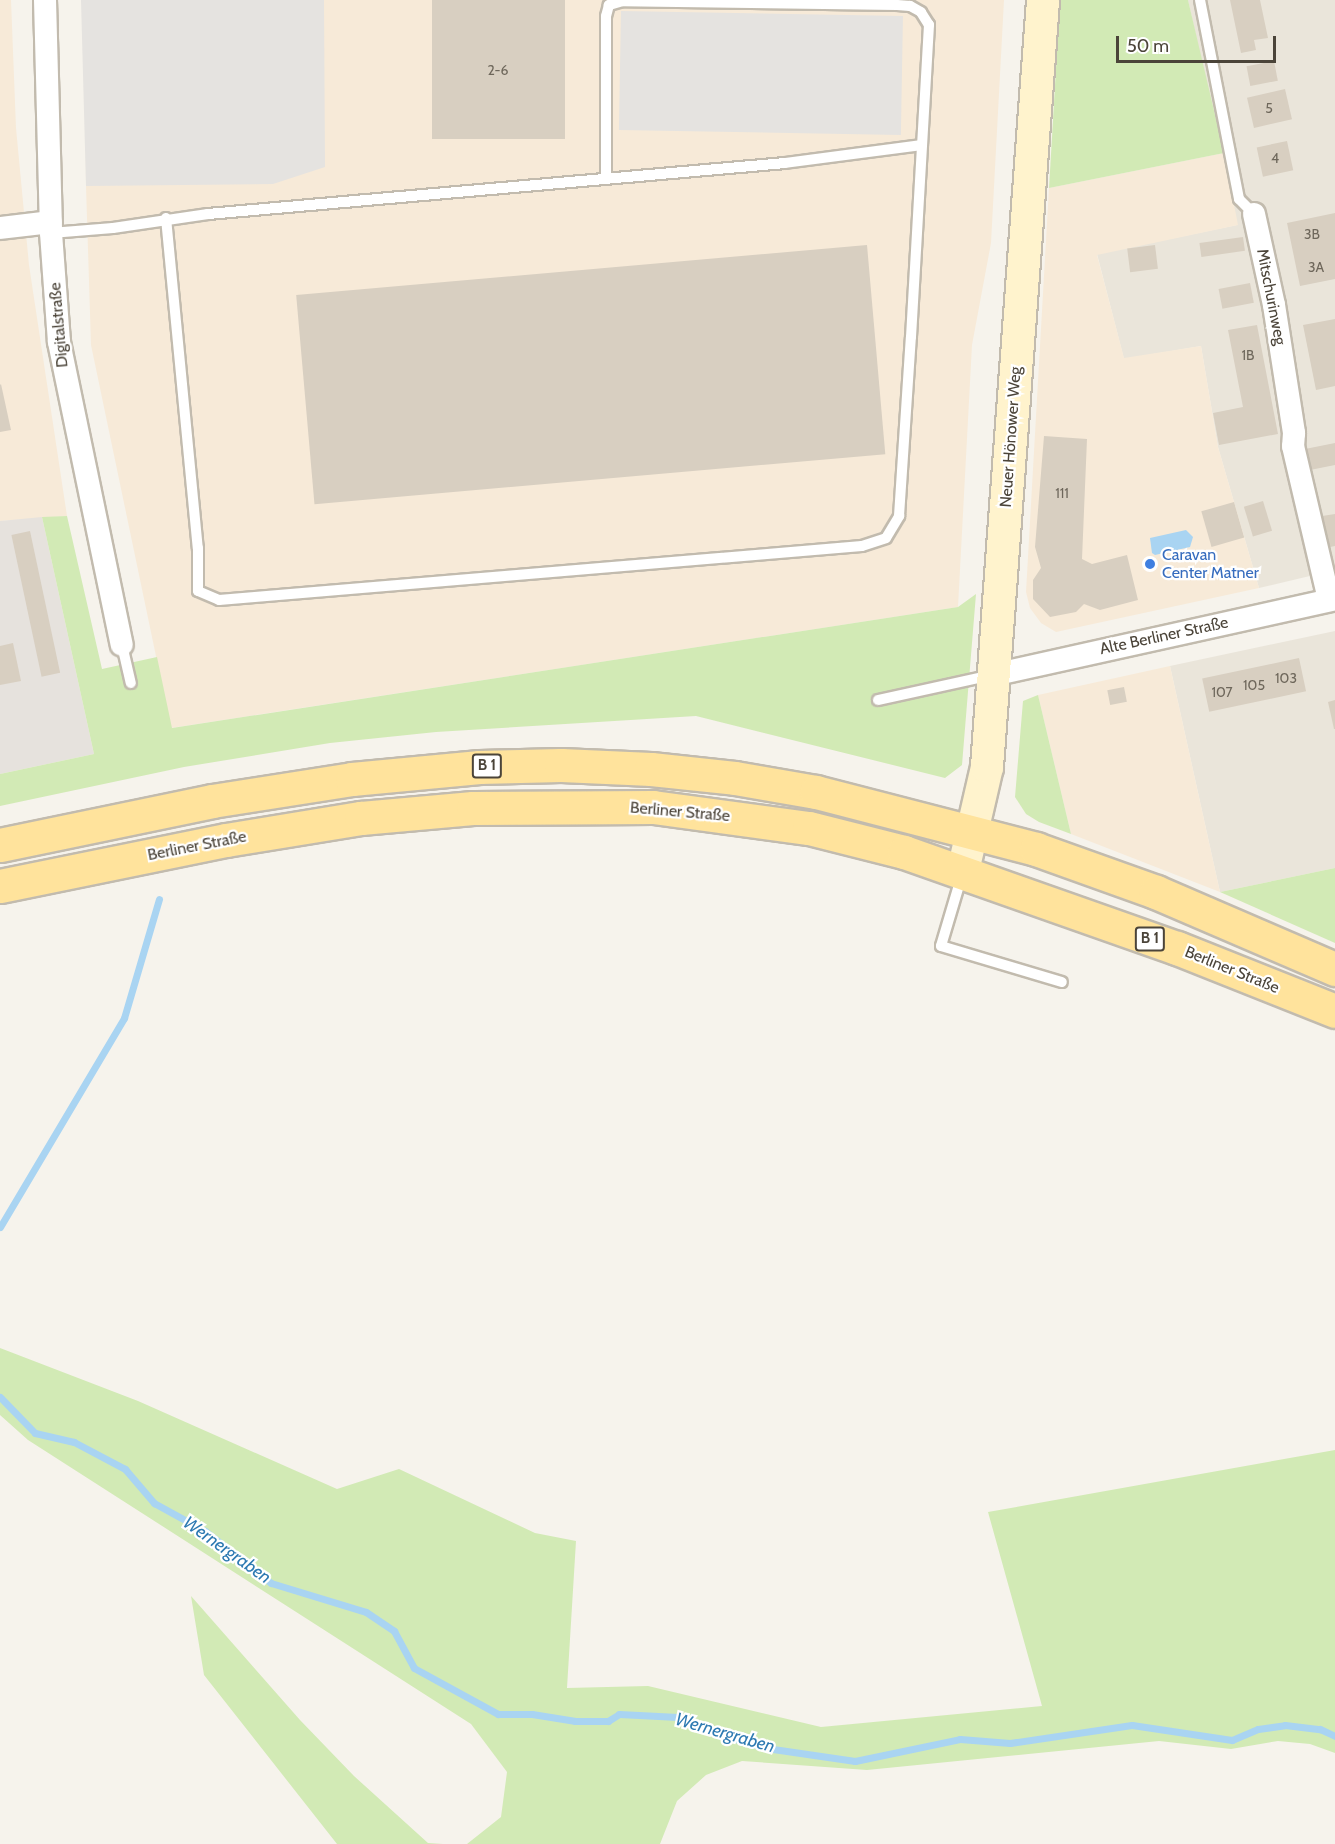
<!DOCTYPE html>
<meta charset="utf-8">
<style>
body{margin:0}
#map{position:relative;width:1335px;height:1844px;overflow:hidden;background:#f6f3ec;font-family:Cabin,sans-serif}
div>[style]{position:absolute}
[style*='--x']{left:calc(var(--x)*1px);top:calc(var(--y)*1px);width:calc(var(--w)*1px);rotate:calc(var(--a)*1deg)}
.residential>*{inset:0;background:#eae5da}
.commercial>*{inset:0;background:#f7ead8}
.industrial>*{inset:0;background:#e6e2dd}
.green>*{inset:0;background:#d2eab5}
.parking>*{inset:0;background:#e5e3e0;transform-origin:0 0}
.water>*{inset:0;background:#a9d4f2}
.stream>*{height:7px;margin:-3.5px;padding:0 3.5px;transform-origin:3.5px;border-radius:3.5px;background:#a9d4f2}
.building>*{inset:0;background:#d8cfc1;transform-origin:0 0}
.roads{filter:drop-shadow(2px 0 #c2bbae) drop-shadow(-2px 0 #c2bbae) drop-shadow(0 2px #c2bbae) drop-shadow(0 -2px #c2bbae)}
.service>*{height:10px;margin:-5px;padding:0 5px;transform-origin:5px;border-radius:5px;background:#fff}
.minor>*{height:22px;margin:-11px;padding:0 11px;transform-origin:11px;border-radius:11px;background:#fff}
.secondary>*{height:32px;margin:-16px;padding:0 16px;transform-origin:16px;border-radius:16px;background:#fff3cd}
.primary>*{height:33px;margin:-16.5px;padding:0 16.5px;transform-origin:16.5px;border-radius:16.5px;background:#ffe39c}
.dots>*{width:16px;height:16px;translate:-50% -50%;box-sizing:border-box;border:3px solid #fff;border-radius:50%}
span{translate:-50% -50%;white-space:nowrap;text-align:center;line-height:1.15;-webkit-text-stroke:4.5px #fff;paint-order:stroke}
.number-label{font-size:14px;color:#6e675b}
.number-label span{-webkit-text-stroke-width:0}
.shield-label span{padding:2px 4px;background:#fff;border:2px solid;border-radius:4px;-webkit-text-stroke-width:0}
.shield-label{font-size:15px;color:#4b4439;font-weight:700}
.street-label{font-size:16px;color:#4b4439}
.shop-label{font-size:16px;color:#366cbe}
.left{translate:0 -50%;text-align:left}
.water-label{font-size:18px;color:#2e7ab2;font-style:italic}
.scale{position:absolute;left:1116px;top:36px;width:160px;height:27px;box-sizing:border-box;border:3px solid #4b4439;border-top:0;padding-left:8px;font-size:18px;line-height:21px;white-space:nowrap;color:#4b4439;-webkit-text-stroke:4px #fff;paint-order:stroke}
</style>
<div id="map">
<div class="residential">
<div style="clip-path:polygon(1188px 0,1335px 0,1335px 570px,1259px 588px,1218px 447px,1201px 346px,1124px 359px,1097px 254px,1237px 225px)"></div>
<div style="clip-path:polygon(1335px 631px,1335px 868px,1220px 892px,1170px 666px)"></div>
</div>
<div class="commercial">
<div style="clip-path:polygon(0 0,11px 0,16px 128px,29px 265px,67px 516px,0 521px)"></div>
<div style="clip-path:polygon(85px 0,1004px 0,991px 243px,972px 345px,958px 607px,171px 728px,91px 345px,86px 186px)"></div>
<div style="clip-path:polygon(1224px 153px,1238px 225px,1097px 255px,1124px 358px,1201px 346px,1218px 447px,1259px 588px,1056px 632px,1041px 623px,1030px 608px,1026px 592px,1049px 188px)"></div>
<div style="clip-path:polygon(1170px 666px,1220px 892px,1071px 834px,1038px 695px)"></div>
</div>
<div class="industrial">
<div style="clip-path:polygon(42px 517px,94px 754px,0 774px,0 521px)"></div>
</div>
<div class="green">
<div style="clip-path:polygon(1060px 0,1188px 0,1224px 153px,1049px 188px)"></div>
<div style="clip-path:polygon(67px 516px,102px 669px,157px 657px,172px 728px,958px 607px,976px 594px,962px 765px,945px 778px,696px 716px,436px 732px,330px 743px,184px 767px,0 806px,0 774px,94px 754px,42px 517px)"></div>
<div style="clip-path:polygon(1038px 695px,1071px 834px,1039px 822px,1026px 814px,1015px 797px,1023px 701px)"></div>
<div style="clip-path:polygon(1335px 868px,1335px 943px,1220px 892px)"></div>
<div style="clip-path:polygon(0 1348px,138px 1401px,337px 1489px,399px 1469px,535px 1533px,576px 1541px,567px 1688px,648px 1686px,821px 1727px,1042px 1706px,988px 1512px,1335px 1450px,1335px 1753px,1310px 1744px,1278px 1741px,1231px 1749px,1159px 1741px,867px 1770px,742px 1761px,706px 1775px,677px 1801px,660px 1844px,467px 1844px,501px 1817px,507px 1772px,471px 1724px,28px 1440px,0 1415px)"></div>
<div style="clip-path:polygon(191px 1596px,300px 1720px,354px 1776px,428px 1843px,443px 1844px,337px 1844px,204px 1675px)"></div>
</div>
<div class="parking">
<div style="clip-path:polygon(81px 0,324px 0,325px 167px,273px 184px,86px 186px)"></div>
<div style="left:621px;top:11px;width:282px;height:119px;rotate:1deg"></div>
</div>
<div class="water">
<div style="clip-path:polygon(1186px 530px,1193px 537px,1190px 547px,1155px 555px,1152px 553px,1150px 538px)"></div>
</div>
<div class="stream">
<div style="--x:0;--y:1227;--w:243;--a:-59.3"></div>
<div style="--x:124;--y:1018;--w:124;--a:-73.6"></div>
<div style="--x:0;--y:1397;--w:50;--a:45.8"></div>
<div style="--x:35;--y:1433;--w:40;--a:13"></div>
<div style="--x:74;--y:1442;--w:58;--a:27.9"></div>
<div style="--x:125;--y:1469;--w:45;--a:49.5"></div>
<div style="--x:154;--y:1503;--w:58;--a:28.8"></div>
<div style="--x:205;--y:1531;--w:84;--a:38.2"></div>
<div style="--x:271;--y:1583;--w:99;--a:17"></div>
<div style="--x:366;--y:1612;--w:34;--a:34"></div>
<div style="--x:394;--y:1631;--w:42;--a:61.6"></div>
<div style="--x:414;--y:1668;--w:96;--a:28.7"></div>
<div style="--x:498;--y:1714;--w:34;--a:0"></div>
<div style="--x:532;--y:1714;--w:44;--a:9.2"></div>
<div style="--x:575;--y:1721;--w:33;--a:0"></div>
<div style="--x:608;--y:1721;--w:13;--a:-32"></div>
<div style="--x:619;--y:1714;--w:59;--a:2.9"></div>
<div style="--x:678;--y:1717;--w:40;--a:23.4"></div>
<div style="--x:715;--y:1733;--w:53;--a:16.4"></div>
<div style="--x:766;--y:1748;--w:90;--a:8.3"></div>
<div style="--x:855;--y:1761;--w:107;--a:-11.8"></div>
<div style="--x:960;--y:1739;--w:50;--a:4.6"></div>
<div style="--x:1010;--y:1743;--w:123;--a:-8.4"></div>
<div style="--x:1132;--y:1725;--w:101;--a:8.5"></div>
<div style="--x:1232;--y:1740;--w:28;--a:-23"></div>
<div style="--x:1258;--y:1729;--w:27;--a:-8"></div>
<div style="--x:1285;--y:1725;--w:35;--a:7"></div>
<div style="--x:1320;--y:1729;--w:17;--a:25"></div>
</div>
<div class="building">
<div style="left:432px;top:0;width:133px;height:139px"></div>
<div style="clip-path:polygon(1230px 0,1260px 0,1268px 38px,1254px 40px,1256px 50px,1241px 53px)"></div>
<div style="left:1274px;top:61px;width:20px;height:28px;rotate:79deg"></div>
<div style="left:1285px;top:89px;width:31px;height:39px;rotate:77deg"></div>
<div style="left:1287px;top:141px;width:30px;height:31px;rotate:78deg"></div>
<div style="clip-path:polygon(1335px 213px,1335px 279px,1300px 286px,1287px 223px)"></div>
<div style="left:1243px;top:237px;width:14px;height:44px;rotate:82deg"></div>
<div style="left:867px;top:245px;width:210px;height:573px;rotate:85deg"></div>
<div style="left:1155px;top:245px;width:24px;height:28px;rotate:83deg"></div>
<div style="left:1250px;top:283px;width:20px;height:32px;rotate:79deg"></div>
<div style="clip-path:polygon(1335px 319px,1335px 386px,1316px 390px,1303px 325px)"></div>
<div style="clip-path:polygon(1257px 325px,1278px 434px,1219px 445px,1213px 413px,1243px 407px,1228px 330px)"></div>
<div style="clip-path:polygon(1px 384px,11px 430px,0 432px,0 385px)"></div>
<div style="clip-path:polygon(1044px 436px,1087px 439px,1082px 559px,1092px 564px,1127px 555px,1138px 600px,1100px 610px,1084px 604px,1076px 612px,1050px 617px,1033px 599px,1033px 580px,1041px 568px,1035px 547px)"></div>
<div style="clip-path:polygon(1335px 443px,1335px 465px,1310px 470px,1305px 449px)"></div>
<div style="left:1263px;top:501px;width:31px;height:20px;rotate:73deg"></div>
<div style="left:1234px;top:502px;width:37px;height:34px;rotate:74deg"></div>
<div style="clip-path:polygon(1335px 514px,1335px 546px,1330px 547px,1322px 516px)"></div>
<div style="left:30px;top:531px;width:145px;height:19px;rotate:78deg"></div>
<div style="clip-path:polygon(13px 643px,21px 681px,0 685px,0 646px)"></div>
<div style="left:1299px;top:658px;width:34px;height:99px;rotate:78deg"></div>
<div style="left:1124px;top:687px;width:15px;height:17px;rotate:79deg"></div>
<div style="clip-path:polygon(1335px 700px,1335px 729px,1334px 729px,1328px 702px)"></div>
</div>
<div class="roads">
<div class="service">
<div style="--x:1200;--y:0;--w:203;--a:78.9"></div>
<div style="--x:1239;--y:199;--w:21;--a:45"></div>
<div style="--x:166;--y:218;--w:332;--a:84.5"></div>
<div style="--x:198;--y:548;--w:43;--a:90"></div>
<div style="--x:198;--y:591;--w:23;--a:23"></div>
<div style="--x:219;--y:600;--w:645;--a:-4.8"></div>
<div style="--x:862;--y:546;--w:25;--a:-18"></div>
<div style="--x:886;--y:538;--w:26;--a:-59"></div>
<div style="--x:899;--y:516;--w:179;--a:-86.2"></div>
<div style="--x:911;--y:337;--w:313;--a:-86.7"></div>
<div style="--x:929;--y:25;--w:15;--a:-122"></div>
<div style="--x:921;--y:12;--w:13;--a:-151"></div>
<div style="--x:910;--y:6;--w:13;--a:-176"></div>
<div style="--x:897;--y:5;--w:274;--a:-179.2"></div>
<div style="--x:623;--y:1;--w:15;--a:164"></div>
<div style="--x:609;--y:5;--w:11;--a:105"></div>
<div style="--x:606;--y:16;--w:162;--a:90"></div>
<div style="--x:51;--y:233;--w:62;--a:-4.6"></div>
<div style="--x:113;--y:228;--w:96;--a:-8.4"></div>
<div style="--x:208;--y:214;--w:579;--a:-5.05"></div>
<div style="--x:785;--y:163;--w:137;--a:-7.5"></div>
<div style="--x:122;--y:645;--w:39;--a:77"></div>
<div style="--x:878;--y:700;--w:117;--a:-12.4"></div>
<div style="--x:962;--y:875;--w:74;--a:106.5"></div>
<div style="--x:941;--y:946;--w:126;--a:16.6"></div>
</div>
<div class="minor">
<div style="--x:45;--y:0;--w:233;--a:88.5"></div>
<div style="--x:51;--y:233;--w:109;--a:85.8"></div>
<div style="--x:59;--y:342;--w:309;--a:78.3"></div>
<div style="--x:1254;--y:214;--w:93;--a:77.6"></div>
<div style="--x:1274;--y:305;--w:130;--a:81.1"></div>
<div style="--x:1294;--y:433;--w:13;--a:94"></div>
<div style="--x:1293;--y:446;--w:158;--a:76.8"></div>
<div style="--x:0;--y:228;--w:51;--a:-6.7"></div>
<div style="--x:993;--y:675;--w:350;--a:-12.5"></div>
</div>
<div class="secondary">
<div style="--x:963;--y:871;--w:107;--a:-77"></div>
<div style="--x:987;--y:767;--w:769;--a:-85.82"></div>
</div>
<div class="primary">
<div style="--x:0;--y:845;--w:217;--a:-11.7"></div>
<div style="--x:212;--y:801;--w:142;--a:-8.9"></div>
<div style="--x:352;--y:779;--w:128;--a:-5.4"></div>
<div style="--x:479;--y:767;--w:82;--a:-1.4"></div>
<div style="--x:561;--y:765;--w:90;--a:2.5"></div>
<div style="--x:651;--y:769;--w:84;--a:6.1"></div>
<div style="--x:735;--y:778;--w:82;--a:9.8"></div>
<div style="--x:816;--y:792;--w:227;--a:14.5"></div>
<div style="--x:1036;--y:849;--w:127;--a:19.7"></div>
<div style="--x:1156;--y:892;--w:195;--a:23.3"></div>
<div style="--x:0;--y:886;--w:231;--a:-11.5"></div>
<div style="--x:226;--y:840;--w:137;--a:-9.3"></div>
<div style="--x:361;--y:818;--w:112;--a:-5.1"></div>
<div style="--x:473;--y:808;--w:180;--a:-0.3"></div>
<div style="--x:653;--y:807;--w:157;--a:7.7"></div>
<div style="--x:809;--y:828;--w:98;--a:14.2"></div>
<div style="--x:904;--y:852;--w:289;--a:19.4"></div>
<div style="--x:1177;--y:948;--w:170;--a:21.7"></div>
</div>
</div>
<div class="dots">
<div style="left:1150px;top:564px;background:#3f7fe0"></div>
</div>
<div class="number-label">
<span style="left:498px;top:70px">2-6</span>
<span style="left:1269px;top:108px">5</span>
<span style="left:1275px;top:158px">4</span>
<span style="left:1312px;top:234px">3B</span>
<span style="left:1316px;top:267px">3A</span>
<span style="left:1248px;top:355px">1B</span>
<span style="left:1062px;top:493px">111</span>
<span style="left:1286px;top:678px">103</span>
<span style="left:1254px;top:685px">105</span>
<span style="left:1222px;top:692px">107</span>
</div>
<div class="shield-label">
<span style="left:487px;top:766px">B 1</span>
<span style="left:1150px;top:939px">B 1</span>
</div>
<div class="street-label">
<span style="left:1271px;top:297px;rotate:79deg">Mitschurinweg</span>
<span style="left:59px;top:325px;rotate:-95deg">Digitalstraße</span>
<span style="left:1011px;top:437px;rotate:-86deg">Neuer Hönower Weg</span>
<span style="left:1164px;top:636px;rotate:-12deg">Alte Berliner Straße</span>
<span style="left:680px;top:812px;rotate:5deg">Berliner Straße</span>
<span style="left:197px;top:846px;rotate:-11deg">Berliner Straße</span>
<span style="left:1232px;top:970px;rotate:22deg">Berliner Straße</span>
</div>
<div class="shop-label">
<span class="left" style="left:1162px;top:564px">Caravan<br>Center Matner</span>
</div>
<div class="water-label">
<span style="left:227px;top:1550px;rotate:35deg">Wernergraben</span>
<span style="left:725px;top:1733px;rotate:16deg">Wernergraben</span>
</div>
<div class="scale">50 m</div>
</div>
